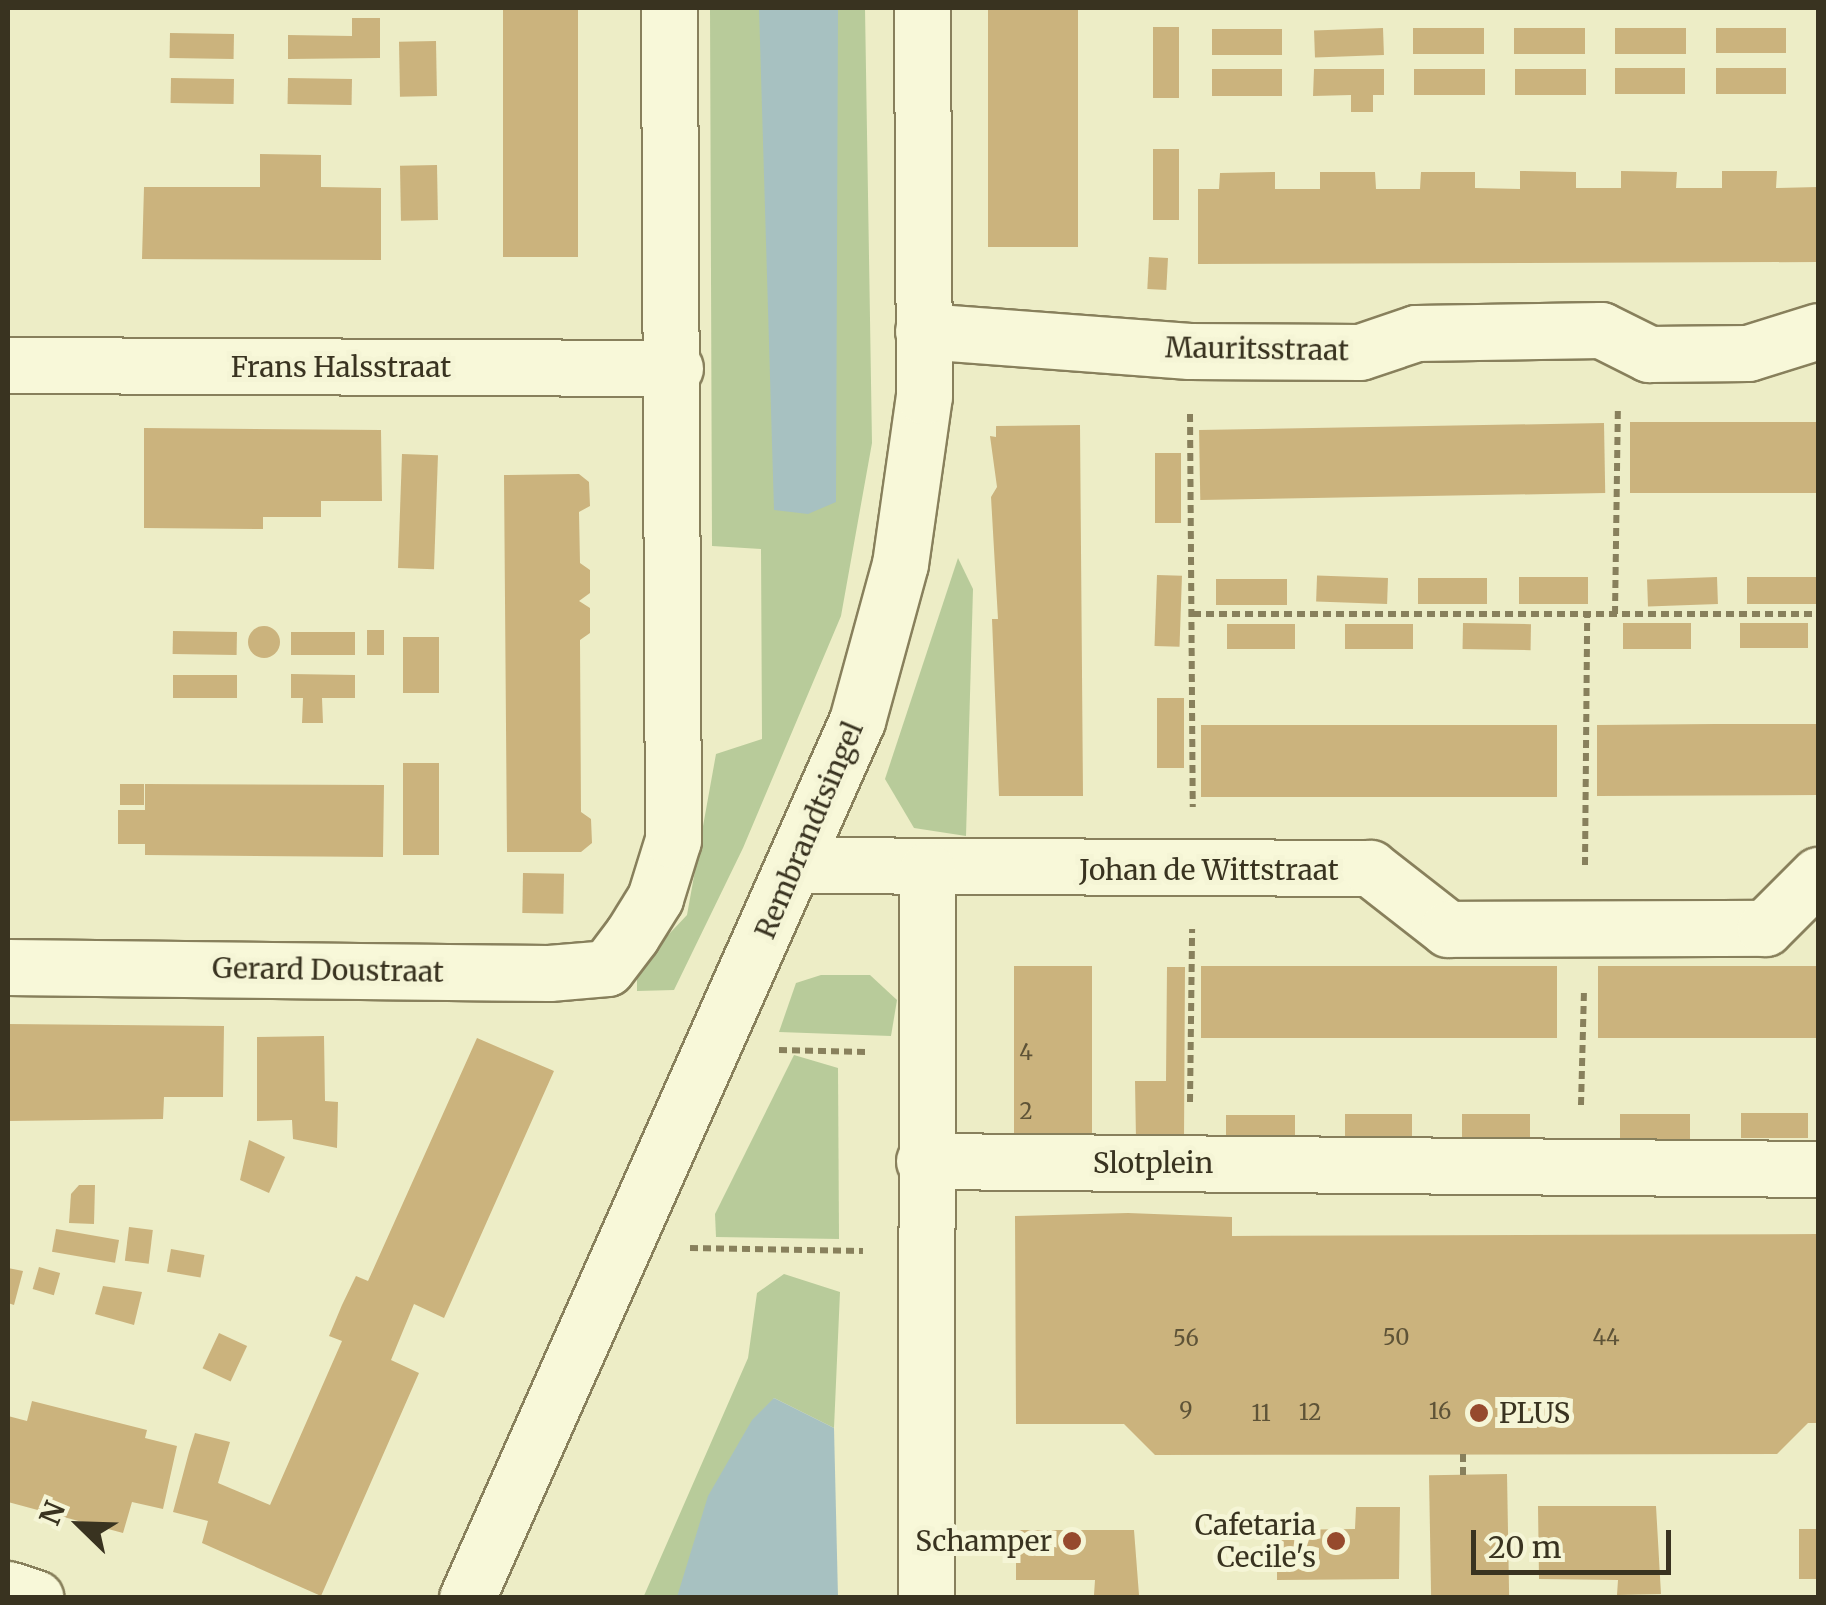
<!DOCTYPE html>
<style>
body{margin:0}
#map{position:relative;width:1826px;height:1605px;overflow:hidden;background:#ededc6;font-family:Merriweather,serif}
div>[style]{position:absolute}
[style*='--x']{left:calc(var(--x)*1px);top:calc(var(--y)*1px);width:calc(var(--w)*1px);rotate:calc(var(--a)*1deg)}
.green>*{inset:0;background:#b8cb9a}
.water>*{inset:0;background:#a7c1c1}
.building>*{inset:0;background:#cbb37d;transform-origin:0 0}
.round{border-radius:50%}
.path>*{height:6px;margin-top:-3px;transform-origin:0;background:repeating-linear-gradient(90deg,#88805c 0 8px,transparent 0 13px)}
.roads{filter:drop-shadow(2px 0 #88805c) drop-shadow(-2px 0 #88805c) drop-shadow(0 2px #88805c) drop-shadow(0 -2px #88805c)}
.minor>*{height:55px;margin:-27.5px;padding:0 27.5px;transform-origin:27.5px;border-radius:27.5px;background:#f8f8d9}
.dots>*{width:28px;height:28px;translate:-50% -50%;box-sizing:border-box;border:5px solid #f5f5d6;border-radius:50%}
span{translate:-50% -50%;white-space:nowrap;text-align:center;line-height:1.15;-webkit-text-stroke:10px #f5f5d6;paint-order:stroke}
.number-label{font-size:22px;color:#5e5337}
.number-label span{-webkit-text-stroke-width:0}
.street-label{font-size:28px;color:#393320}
.poi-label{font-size:28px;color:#393320}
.left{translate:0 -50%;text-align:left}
.right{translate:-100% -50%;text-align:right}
.frame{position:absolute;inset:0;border:10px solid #393320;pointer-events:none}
.north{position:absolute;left:30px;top:1475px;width:100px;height:100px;-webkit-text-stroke:8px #f5f5d6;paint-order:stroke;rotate:293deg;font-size:28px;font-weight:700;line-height:40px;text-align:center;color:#393320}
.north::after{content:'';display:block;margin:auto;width:35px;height:45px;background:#393320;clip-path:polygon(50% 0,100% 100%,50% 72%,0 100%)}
.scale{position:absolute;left:1471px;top:1530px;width:200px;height:45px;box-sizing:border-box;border:5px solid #393320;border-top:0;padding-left:12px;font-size:30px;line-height:35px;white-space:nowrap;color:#393320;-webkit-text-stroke:8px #f5f5d6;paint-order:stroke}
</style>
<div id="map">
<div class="green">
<div style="clip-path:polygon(710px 8px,865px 8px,872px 443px,841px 616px,743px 848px,674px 990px,637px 991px,637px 968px,687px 915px,716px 754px,762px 739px,761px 549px,712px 546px)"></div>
<div style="clip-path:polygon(958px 558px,973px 589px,966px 836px,914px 828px,885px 779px)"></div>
<div style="clip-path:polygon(821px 975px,870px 975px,897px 1000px,891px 1036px,779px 1032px,796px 983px)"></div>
<div style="clip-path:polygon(794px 1055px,838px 1068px,839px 1239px,716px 1237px,715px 1214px)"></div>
<div style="clip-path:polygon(784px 1274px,840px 1292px,834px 1428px,774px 1398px,677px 1597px,643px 1598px,748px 1358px,757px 1293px)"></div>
</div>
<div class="water">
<div style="clip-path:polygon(759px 8px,838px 8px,836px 502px,808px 514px,774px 510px)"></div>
<div style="clip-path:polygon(774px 1398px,834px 1428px,838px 1597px,677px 1597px,708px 1496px,752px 1420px)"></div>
</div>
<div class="building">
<div style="left:503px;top:8px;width:75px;height:249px"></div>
<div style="left:1078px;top:8px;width:239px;height:90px;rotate:90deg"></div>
<div style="clip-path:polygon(352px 18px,380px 18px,380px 58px,288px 59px,288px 35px,352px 36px)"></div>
<div style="left:1153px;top:27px;width:26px;height:71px"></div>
<div style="left:1383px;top:28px;width:27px;height:69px;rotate:88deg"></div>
<div style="left:1413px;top:28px;width:71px;height:26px"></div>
<div style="left:1514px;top:28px;width:71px;height:26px"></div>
<div style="left:1615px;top:28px;width:71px;height:26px"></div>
<div style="left:1716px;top:28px;width:70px;height:25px"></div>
<div style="left:1212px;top:29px;width:70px;height:26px"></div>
<div style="left:170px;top:33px;width:64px;height:25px;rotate:1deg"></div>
<div style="left:436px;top:41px;width:55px;height:37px;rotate:89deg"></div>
<div style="left:1615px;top:68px;width:70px;height:26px"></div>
<div style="left:1716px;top:68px;width:70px;height:26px"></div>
<div style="left:1282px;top:69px;width:27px;height:70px;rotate:90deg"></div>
<div style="clip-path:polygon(1314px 69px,1384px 69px,1384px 95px,1373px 95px,1373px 112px,1351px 112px,1351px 95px,1313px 96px)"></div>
<div style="left:1414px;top:69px;width:71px;height:26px"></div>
<div style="left:1515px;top:69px;width:71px;height:26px"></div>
<div style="left:171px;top:78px;width:63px;height:25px;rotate:1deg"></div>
<div style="left:288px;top:78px;width:64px;height:26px;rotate:1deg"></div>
<div style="left:1179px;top:149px;width:71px;height:26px;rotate:90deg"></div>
<div style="clip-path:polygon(260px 154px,321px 155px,321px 187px,381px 188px,381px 260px,142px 259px,144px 187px,260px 187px)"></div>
<div style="left:437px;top:165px;width:55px;height:37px;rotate:89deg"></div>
<div style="clip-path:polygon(1520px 171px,1576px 172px,1576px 188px,1621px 188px,1621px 171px,1677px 172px,1676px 188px,1722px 188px,1722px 171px,1777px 171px,1776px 188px,1818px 187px,1818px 262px,1198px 264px,1198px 189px,1219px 189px,1220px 173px,1275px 172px,1275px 189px,1320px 189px,1320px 172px,1375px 172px,1376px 189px,1420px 189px,1421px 172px,1475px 172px,1475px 188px,1520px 189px)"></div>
<div style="left:1149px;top:257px;width:19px;height:32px;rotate:3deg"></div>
<div style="left:1818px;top:422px;width:71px;height:188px;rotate:90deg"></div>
<div style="left:1604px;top:423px;width:70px;height:405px;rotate:89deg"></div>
<div style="clip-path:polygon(1080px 425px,1083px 796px,999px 796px,992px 619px,998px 619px,991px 497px,997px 487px,990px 436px,996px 437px,996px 426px)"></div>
<div style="clip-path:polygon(144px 428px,381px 430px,382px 501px,321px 501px,321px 517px,263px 517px,263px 529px,144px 528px)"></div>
<div style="left:1155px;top:453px;width:26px;height:70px"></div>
<div style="left:402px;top:454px;width:36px;height:114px;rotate:2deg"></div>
<div style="clip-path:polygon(579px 474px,589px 482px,590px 506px,579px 512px,580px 563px,590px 570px,590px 593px,579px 601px,590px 608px,590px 633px,580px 640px,581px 812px,591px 819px,592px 843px,581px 852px,507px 852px,504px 475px)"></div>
<div style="left:1157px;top:575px;width:25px;height:71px;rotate:2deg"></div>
<div style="left:1519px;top:577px;width:69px;height:27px"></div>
<div style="left:1717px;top:577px;width:27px;height:70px;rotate:88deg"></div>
<div style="left:1747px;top:577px;width:70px;height:27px"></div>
<div style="left:1388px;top:578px;width:26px;height:71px;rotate:92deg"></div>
<div style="left:1418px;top:578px;width:69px;height:26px"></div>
<div style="left:1216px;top:579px;width:71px;height:26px"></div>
<div style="left:1463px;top:623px;width:68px;height:26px;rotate:1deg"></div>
<div style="left:1623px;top:623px;width:68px;height:26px"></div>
<div style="left:1740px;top:623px;width:68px;height:25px"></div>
<div style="left:1227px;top:624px;width:68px;height:25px"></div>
<div style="left:1345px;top:624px;width:68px;height:25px"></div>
<div class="round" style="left:248px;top:626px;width:32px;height:32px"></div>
<div style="left:367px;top:630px;width:17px;height:25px"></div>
<div style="left:173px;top:631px;width:64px;height:23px;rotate:1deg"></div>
<div style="left:291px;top:632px;width:64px;height:23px"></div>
<div style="left:439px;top:637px;width:56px;height:36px;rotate:90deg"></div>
<div style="clip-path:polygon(291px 674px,355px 675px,355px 698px,322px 698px,323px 723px,302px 723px,303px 698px,291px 698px)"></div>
<div style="left:173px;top:675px;width:64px;height:23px"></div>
<div style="left:1157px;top:698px;width:27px;height:70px"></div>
<div style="clip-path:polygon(1715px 724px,1818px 724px,1818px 795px,1597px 796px,1597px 725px)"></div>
<div style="left:1201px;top:725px;width:356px;height:72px"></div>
<div style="left:403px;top:763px;width:36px;height:92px"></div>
<div style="left:120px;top:784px;width:24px;height:21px"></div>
<div style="clip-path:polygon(145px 784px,384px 785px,383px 857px,145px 855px,145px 844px,118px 844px,118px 810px,145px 810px)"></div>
<div style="left:523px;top:873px;width:41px;height:40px;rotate:1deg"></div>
<div style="left:1092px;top:966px;width:174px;height:78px;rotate:90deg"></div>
<div style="left:1557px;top:966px;width:72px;height:356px;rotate:90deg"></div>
<div style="left:1598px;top:966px;width:220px;height:72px"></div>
<div style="clip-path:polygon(1167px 967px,1185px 967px,1184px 1140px,1136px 1140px,1135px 1081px,1166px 1081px)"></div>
<div style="clip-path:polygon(8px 1024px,224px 1026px,223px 1097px,164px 1097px,163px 1119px,8px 1121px)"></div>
<div style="clip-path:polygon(324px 1036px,325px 1101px,338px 1102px,337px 1148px,293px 1139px,292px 1120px,257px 1121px,257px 1037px)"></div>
<div style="clip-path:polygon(477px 1038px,554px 1071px,444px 1318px,414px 1304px,391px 1360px,419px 1373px,321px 1596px,202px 1543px,208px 1521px,173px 1512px,189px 1452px,195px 1433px,230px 1442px,218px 1483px,270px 1505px,342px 1341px,329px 1336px,342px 1305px,356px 1276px,368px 1281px)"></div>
<div style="left:1741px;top:1113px;width:67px;height:25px"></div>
<div style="left:1345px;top:1114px;width:67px;height:25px"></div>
<div style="left:1462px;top:1114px;width:68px;height:25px"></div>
<div style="left:1620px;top:1114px;width:70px;height:25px"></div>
<div style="left:1226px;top:1115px;width:69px;height:25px"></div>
<div style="clip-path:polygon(249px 1140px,285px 1157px,269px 1193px,240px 1180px)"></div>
<div style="clip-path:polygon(79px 1185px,95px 1185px,94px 1224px,69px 1223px,71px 1194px)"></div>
<div style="clip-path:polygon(1128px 1213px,1232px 1217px,1232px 1236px,1818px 1234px,1818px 1423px,1808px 1423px,1777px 1454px,1155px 1455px,1124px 1424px,1016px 1424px,1015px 1216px)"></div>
<div style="left:129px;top:1227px;width:24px;height:34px;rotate:7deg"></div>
<div style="left:56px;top:1229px;width:64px;height:23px;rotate:10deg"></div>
<div style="left:171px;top:1249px;width:34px;height:23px;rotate:10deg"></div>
<div style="left:39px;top:1267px;width:22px;height:23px;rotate:16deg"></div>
<div style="clip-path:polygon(8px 1268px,23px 1271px,14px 1305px,8px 1303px)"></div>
<div style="clip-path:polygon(103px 1286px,142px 1292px,134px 1325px,95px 1314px)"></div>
<div style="left:219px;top:1333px;width:31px;height:39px;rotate:25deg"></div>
<div style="clip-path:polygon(32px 1401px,147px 1430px,145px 1438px,177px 1446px,163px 1509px,132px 1502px,123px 1533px,8px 1502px,8px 1416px,27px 1421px)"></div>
<div style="left:1507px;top:1474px;width:121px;height:78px;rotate:89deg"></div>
<div style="clip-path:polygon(1538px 1506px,1656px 1506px,1661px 1594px,1617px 1595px,1618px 1580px,1539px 1579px)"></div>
<div style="clip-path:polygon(1356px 1507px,1400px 1507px,1399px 1579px,1277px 1580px,1277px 1530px,1355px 1529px)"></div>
<div style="left:1799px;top:1529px;width:19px;height:50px"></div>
<div style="clip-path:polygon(1016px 1530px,1134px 1530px,1139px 1595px,1094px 1595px,1095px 1580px,1016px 1580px)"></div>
</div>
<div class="path">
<div style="--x:1190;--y:414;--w:393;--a:89.6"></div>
<div style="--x:1193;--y:614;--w:625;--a:0"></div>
<div style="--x:1615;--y:614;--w:207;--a:-89.2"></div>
<div style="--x:1585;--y:865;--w:250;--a:-89.5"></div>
<div style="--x:779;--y:1050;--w:87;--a:1.3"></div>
<div style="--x:1190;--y:1102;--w:173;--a:-89.3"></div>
<div style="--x:1581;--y:1105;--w:117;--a:-88.5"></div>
<div style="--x:690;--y:1248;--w:173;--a:1"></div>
<div style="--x:1463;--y:1475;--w:21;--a:-90"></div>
<div style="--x:1463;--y:1596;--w:2;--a:90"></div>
</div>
<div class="roads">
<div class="minor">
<div style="--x:923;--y:331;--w:267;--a:4.3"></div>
<div style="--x:1189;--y:351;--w:171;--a:0.3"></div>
<div style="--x:1360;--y:352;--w:59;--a:-18.7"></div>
<div style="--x:1416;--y:333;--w:185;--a:-0.9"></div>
<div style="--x:1601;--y:330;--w:54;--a:26.6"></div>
<div style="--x:1649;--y:354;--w:99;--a:-0.6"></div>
<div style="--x:1748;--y:353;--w:73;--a:-17.4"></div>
<div style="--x:8;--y:365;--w:667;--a:0.26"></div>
<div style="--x:796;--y:865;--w:574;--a:0.3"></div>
<div style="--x:1370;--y:868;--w:99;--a:38"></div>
<div style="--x:1448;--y:929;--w:317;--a:-0.2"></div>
<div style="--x:1765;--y:928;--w:75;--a:-45"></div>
<div style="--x:8;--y:967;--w:541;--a:0.64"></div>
<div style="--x:549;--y:973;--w:58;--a:-4.9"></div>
<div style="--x:607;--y:968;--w:41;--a:-52.9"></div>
<div style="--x:632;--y:935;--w:44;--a:-58.1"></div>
<div style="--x:655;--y:898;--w:61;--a:-72.8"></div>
<div style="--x:673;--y:840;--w:832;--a:-90.28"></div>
<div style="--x:924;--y:1161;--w:894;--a:0.51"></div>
<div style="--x:8;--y:1589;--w:29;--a:18"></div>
<div style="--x:467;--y:1598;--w:960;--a:-66.03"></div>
<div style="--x:857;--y:721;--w:163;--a:-74.7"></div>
<div style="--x:900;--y:564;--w:170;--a:-81.9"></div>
<div style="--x:924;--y:396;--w:388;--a:-90.3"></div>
<div style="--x:926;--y:1598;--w:728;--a:-89.92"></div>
</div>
</div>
<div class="dots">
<div style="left:1479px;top:1413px;background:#964a2d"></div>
<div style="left:1072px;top:1541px;background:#964a2d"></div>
<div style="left:1336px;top:1541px;background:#964a2d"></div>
</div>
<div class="number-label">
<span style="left:1026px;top:1053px">4</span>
<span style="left:1026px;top:1112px">2</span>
<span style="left:1396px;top:1338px">50</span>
<span style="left:1606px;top:1338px">44</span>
<span style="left:1186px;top:1339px">56</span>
<span style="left:1186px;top:1411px">9</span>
<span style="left:1440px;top:1412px">16</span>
<span style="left:1310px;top:1413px">12</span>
<span style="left:1261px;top:1414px">11</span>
</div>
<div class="street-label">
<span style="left:1257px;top:349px;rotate:1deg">Mauritsstraat</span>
<span style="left:341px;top:367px">Frans Halsstraat</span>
<span style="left:809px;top:830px;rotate:-67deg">Rembrandtsingel</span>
<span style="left:1209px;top:870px">Johan de Wittstraat</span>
<span style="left:328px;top:970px;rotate:1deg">Gerard Doustraat</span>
<span style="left:1153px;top:1163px">Slotplein</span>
</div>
<div class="poi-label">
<span class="left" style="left:1499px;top:1413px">PLUS</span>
<span class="right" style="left:1316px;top:1541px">Cafetaria<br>Cecile's</span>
<span class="right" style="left:1052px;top:1541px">Schamper</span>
</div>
<div class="frame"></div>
<div class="north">N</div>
<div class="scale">20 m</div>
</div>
